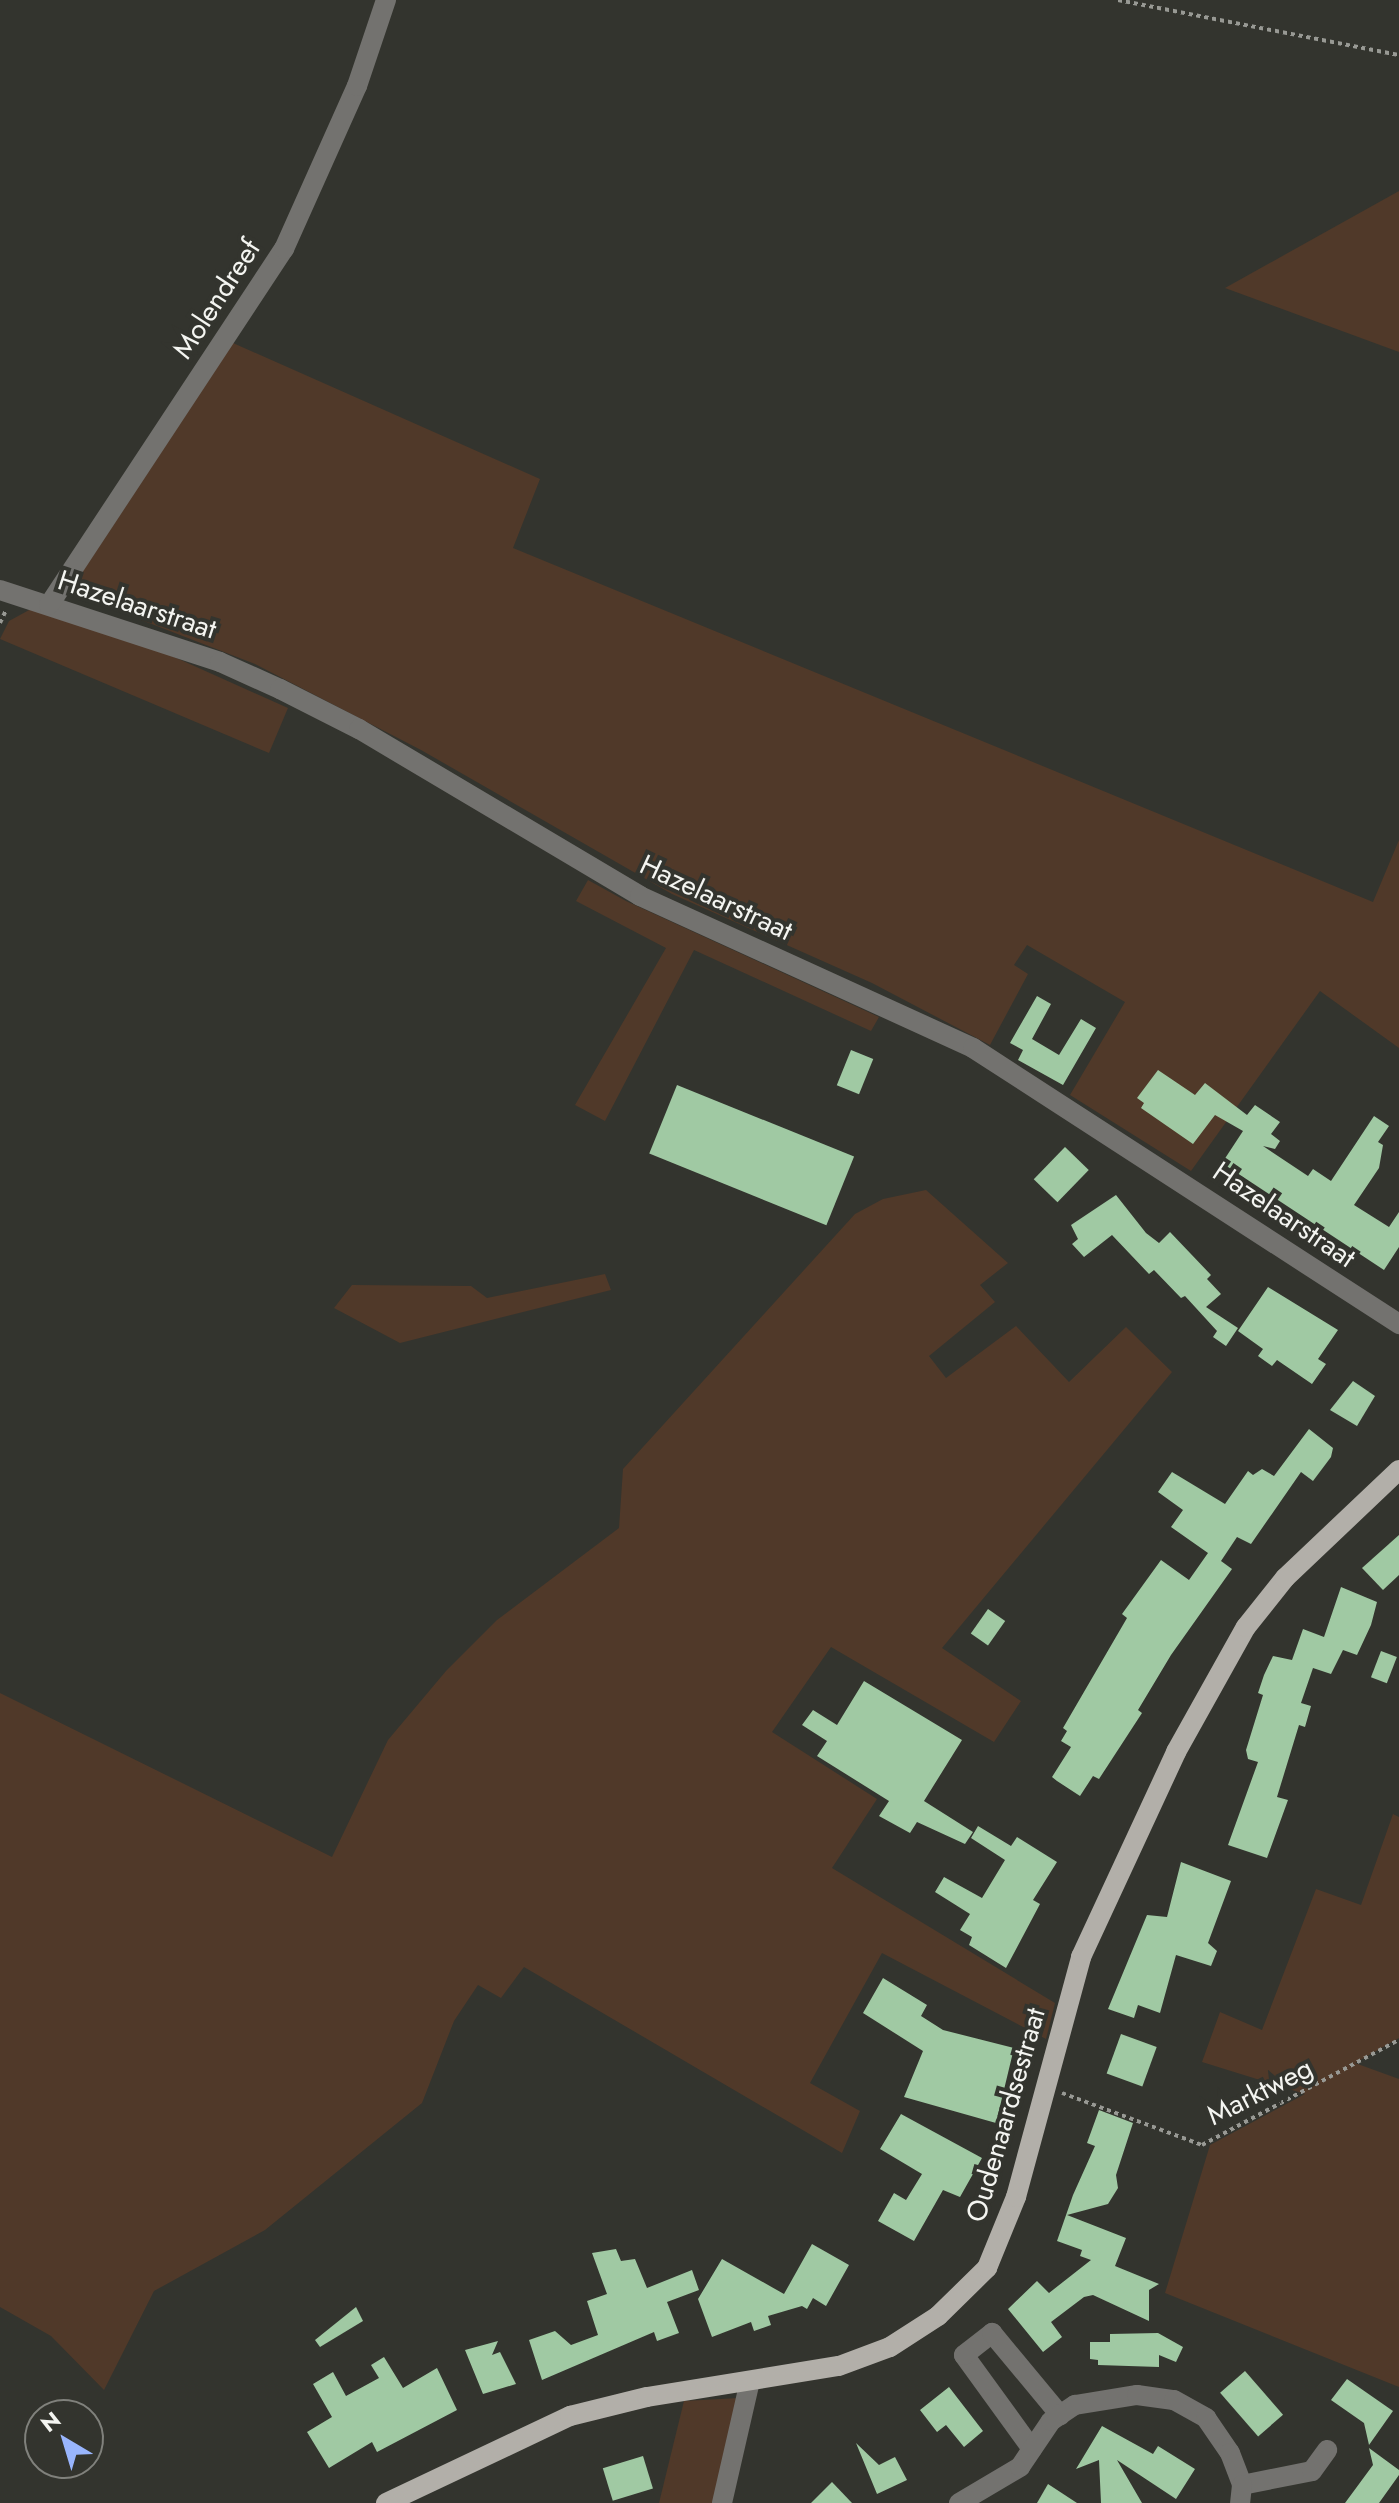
<!DOCTYPE html>
<style>
body{margin:0}
#map{position:relative;width:1399px;height:2503px;overflow:hidden;background:#33342e;font-family:Jost,sans-serif}
div>[style]{position:absolute}
[style*='--x']{left:calc(var(--x)*1px);top:calc(var(--y)*1px);width:calc(var(--w)*1px);rotate:calc(var(--a)*1deg)}
.green>*{inset:0;background:#503929}
.building>*{inset:0;background:#a0c9a3;transform-origin:0 0}
.path>*{height:4px;margin-top:-2px;transform-origin:0;background:repeating-linear-gradient(90deg,#989994 0 4px,transparent 0 8px)}
.minor>*{height:20px;margin:-10px;padding:0 10px;transform-origin:10px;border-radius:10px;background:#73726f}
.major>*{height:20px;margin:-10px;padding:0 10px;transform-origin:10px;border-radius:10px;background:#b2afa9}
span{translate:-50% -50%;white-space:nowrap;text-align:center;line-height:1.15;-webkit-text-stroke:8px #33342e;paint-order:stroke}
.street-label{font-size:28px;color:#f4f5f1}
.north{position:absolute;left:24px;top:2399px;width:80px;height:80px;box-sizing:border-box;background:#33342e;border:2px solid #80817c;border-radius:50%;rotate:322deg;font-size:22px;font-weight:700;line-height:32px;text-align:center;color:#f4f5f1}
.north::after{content:'';display:block;margin:auto;width:28px;height:36px;background:#99b5fd;clip-path:polygon(50% 0,100% 100%,50% 72%,0 100%)}
</style>
<div id="map">
<div class="green">
<div style="clip-path:polygon(1399px 191px,1399px 352px,1225px 288px)"></div>
<div style="clip-path:polygon(233px 343px,540px 479px,513px 548px,1373px 902px,1399px 840px,1399px 1048px,1320px 991px,1191px 1171px,1070px 1095px,1125px 1002px,1027px 945px,1014px 965px,1028px 974px,990px 1045px,872px 983px,672px 894px,421px 750px,255px 664px,69px 592px)"></div>
<div style="clip-path:polygon(31px 609px,172px 656px,288px 708px,269px 753px,0 639px,9px 621px)"></div>
<div style="clip-path:polygon(588px 880px,626px 901px,879px 1017px,871px 1031px,694px 950px,605px 1121px,575px 1105px,666px 948px,576px 901px)"></div>
<div style="clip-path:polygon(926px 1190px,1008px 1263px,980px 1285px,995px 1302px,929px 1356px,946px 1378px,1016px 1326px,1069px 1382px,1126px 1327px,1172px 1372px,942px 1648px,1021px 1701px,994px 1742px,831px 1647px,772px 1732px,877px 1799px,832px 1868px,1055px 2003px,1046px 2039px,882px 1953px,810px 2083px,860px 2111px,842px 2153px,524px 1967px,501px 1998px,478px 1985px,454px 2021px,422px 2103px,265px 2230px,154px 2291px,104px 2390px,51px 2336px,0 2307px,0 1693px,332px 1857px,388px 1740px,446px 1671px,497px 1620px,619px 1528px,623px 1469px,855px 1214px,883px 1199px)"></div>
<div style="clip-path:polygon(605px 1274px,611px 1290px,400px 1343px,334px 1308px,352px 1285px,471px 1286px,487px 1298px)"></div>
<div style="clip-path:polygon(1393px 1814px,1399px 1817px,1399px 2038px,1355px 2063px,1399px 2079px,1399px 2387px,1165px 2293px,1210px 2145px,1305px 2094px,1202px 2062px,1220px 2012px,1262px 2030px,1316px 1889px,1361px 1905px)"></div>
<div style="clip-path:polygon(739px 2398px,715px 2503px,659px 2503px,684px 2401px)"></div>
</div>
<div class="building">
<div style="clip-path:polygon(1037px 996px,1051px 1004px,1032px 1039px,1059px 1055px,1081px 1019px,1096px 1028px,1063px 1085px,1018px 1060px,1023px 1050px,1010px 1043px)"></div>
<div style="left:851px;top:1050px;width:24px;height:38px;rotate:22deg"></div>
<div style="clip-path:polygon(1158px 1070px,1195px 1095px,1205px 1083px,1247px 1115px,1255px 1105px,1280px 1122px,1271px 1134px,1280px 1141px,1275px 1149px,1263px 1146px,1308px 1176px,1313px 1169px,1331px 1181px,1374px 1116px,1389px 1126px,1378px 1142px,1383px 1145px,1379px 1168px,1354px 1205px,1389px 1227px,1399px 1212px,1399px 1247px,1384px 1270px,1222px 1163px,1243px 1131px,1215px 1115px,1193px 1144px,1141px 1108px,1144px 1103px,1137px 1098px)"></div>
<div style="left:677px;top:1085px;width:191px;height:74px;rotate:22deg"></div>
<div style="left:1065px;top:1147px;width:33px;height:45px;rotate:44deg"></div>
<div style="clip-path:polygon(1116px 1195px,1146px 1233px,1159px 1243px,1170px 1232px,1211px 1275px,1207px 1279px,1221px 1294px,1206px 1307px,1238px 1328px,1226px 1346px,1213px 1337px,1217px 1331px,1185px 1296px,1181px 1298px,1154px 1270px,1149px 1274px,1112px 1235px,1084px 1257px,1072px 1244px,1078px 1239px,1071px 1225px)"></div>
<div style="clip-path:polygon(1268px 1287px,1338px 1330px,1318px 1359px,1326px 1364px,1312px 1384px,1277px 1360px,1272px 1366px,1258px 1356px,1263px 1349px,1238px 1331px)"></div>
<div style="clip-path:polygon(1353px 1381px,1375px 1396px,1357px 1426px,1330px 1410px)"></div>
<div style="clip-path:polygon(1309px 1429px,1333px 1448px,1331px 1457px,1313px 1481px,1301px 1472px,1251px 1544px,1237px 1537px,1221px 1561px,1232px 1569px,1171px 1655px,1138px 1710px,1142px 1713px,1099px 1779px,1093px 1776px,1080px 1796px,1057px 1781px,1052px 1777px,1071px 1747px,1061px 1741px,1067px 1731px,1063px 1728px,1127px 1618px,1122px 1614px,1161px 1560px,1189px 1580px,1208px 1553px,1171px 1527px,1183px 1510px,1158px 1492px,1172px 1472px,1225px 1504px,1248px 1471px,1253px 1475px,1262px 1469px,1274px 1476px)"></div>
<div style="clip-path:polygon(1399px 1535px,1399px 1575px,1383px 1590px,1362px 1568px)"></div>
<div style="clip-path:polygon(1341px 1587px,1377px 1602px,1371px 1625px,1357px 1655px,1343px 1650px,1331px 1674px,1313px 1668px,1301px 1703px,1311px 1706px,1305px 1727px,1299px 1725px,1277px 1797px,1288px 1800px,1267px 1858px,1228px 1845px,1258px 1762px,1248px 1759px,1246px 1750px,1263px 1695px,1258px 1693px,1264px 1675px,1273px 1656px,1292px 1660px,1303px 1629px,1324px 1637px)"></div>
<div style="left:988px;top:1609px;width:21px;height:30px;rotate:35deg"></div>
<div style="left:1381px;top:1651px;width:17px;height:28px;rotate:21deg"></div>
<div style="clip-path:polygon(864px 1681px,962px 1740px,924px 1801px,973px 1832px,965px 1844px,917px 1822px,910px 1833px,879px 1816px,889px 1801px,817px 1756px,827px 1741px,802px 1725px,813px 1710px,837px 1725px)"></div>
<div style="clip-path:polygon(978px 1826px,1011px 1846px,1017px 1837px,1057px 1862px,1033px 1900px,1040px 1904px,1006px 1968px,969px 1945px,972px 1937px,960px 1930px,970px 1914px,935px 1892px,944px 1877px,982px 1898px,1005px 1860px,971px 1838px)"></div>
<div style="clip-path:polygon(1181px 1862px,1231px 1881px,1208px 1943px,1217px 1951px,1211px 1966px,1176px 1955px,1160px 2013px,1138px 2005px,1134px 2018px,1108px 2009px,1147px 1915px,1167px 1917px)"></div>
<div style="clip-path:polygon(883px 1978px,927px 2005px,921px 2016px,943px 2030px,1014px 2048px,996px 2123px,904px 2097px,923px 2051px,863px 2013px)"></div>
<div style="left:1121px;top:2034px;width:38px;height:42px;rotate:20deg"></div>
<div style="clip-path:polygon(1099px 2110px,1133px 2123px,1116px 2175px,1118px 2188px,1108px 2204px,1067px 2215px,1126px 2238px,1115px 2266px,1159px 2284px,1149px 2290px,1149px 2321px,1093px 2295px,1084px 2297px,1051px 2322px,1062px 2337px,1043px 2352px,1008px 2309px,1037px 2281px,1049px 2293px,1091px 2260px,1080px 2256px,1082px 2250px,1057px 2241px,1073px 2195px,1095px 2146px,1087px 2143px)"></div>
<div style="clip-path:polygon(901px 2114px,982px 2158px,960px 2197px,943px 2190px,914px 2241px,878px 2221px,894px 2193px,906px 2200px,922px 2174px,880px 2149px)"></div>
<div style="clip-path:polygon(812px 2244px,849px 2265px,826px 2306px,813px 2298px,807px 2309px,802px 2306px,768px 2316px,771px 2325px,754px 2331px,751px 2322px,712px 2337px,698px 2299px,722px 2259px,784px 2294px)"></div>
<div style="clip-path:polygon(616px 2249px,621px 2261px,635px 2259px,647px 2288px,692px 2270px,699px 2290px,667px 2302px,679px 2333px,657px 2341px,654px 2332px,542px 2380px,529px 2340px,555px 2331px,571px 2345px,598px 2335px,587px 2301px,607px 2294px,592px 2253px)"></div>
<div style="clip-path:polygon(356px 2307px,363px 2321px,320px 2347px,315px 2340px)"></div>
<div style="clip-path:polygon(1158px 2333px,1183px 2347px,1176px 2362px,1159px 2355px,1159px 2367px,1098px 2365px,1098px 2360px,1090px 2359px,1090px 2342px,1110px 2342px,1110px 2334px)"></div>
<div style="clip-path:polygon(498px 2341px,492px 2355px,500px 2352px,516px 2384px,483px 2394px,465px 2350px)"></div>
<div style="clip-path:polygon(384px 2357px,403px 2388px,437px 2368px,457px 2410px,377px 2452px,372px 2442px,329px 2468px,307px 2432px,332px 2417px,313px 2384px,333px 2372px,346px 2396px,379px 2378px,371px 2365px)"></div>
<div style="left:1245px;top:2371px;width:58px;height:33px;rotate:49deg"></div>
<div style="clip-path:polygon(1347px 2379px,1393px 2411px,1369px 2445px,1364px 2423px,1331px 2400px)"></div>
<div style="clip-path:polygon(949px 2387px,983px 2431px,964px 2447px,946px 2425px,937px 2432px,920px 2410px)"></div>
<div style="clip-path:polygon(1102px 2426px,1153px 2454px,1158px 2446px,1195px 2469px,1176px 2499px,1117px 2460px,1142px 2503px,1101px 2503px,1099px 2460px,1076px 2469px)"></div>
<div style="clip-path:polygon(856px 2443px,879px 2465px,895px 2457px,907px 2480px,877px 2494px)"></div>
<div style="clip-path:polygon(1369px 2448px,1399px 2470px,1399px 2475px,1379px 2503px,1345px 2503px,1373px 2465px)"></div>
<div style="left:643px;top:2456px;width:34px;height:42px;rotate:73deg"></div>
<div style="clip-path:polygon(832px 2482px,852px 2503px,811px 2503px)"></div>
<div style="clip-path:polygon(1048px 2484px,1077px 2503px,1037px 2503px)"></div>
</div>
<div class="path">
<div style="--x:1118;--y:0;--w:286;--a:11.1"></div>
<div style="--x:0;--y:623;--w:14;--a:-65"></div>
<div style="--x:1062;--y:2093;--w:149;--a:20.4"></div>
<div style="--x:1202;--y:2145;--w:223;--a:-28.1"></div>
</div>
<div class="minor">
<div style="--x:0;--y:590;--w:231;--a:18.1"></div>
<div style="--x:220;--y:662;--w:66;--a:24.2"></div>
<div style="--x:280;--y:689;--w:89;--a:26.9"></div>
<div style="--x:359;--y:729;--w:327;--a:30.7"></div>
<div style="--x:640;--y:896;--w:366;--a:24.5"></div>
<div style="--x:973;--y:1048;--w:508;--a:32.94"></div>
<div style="--x:49;--y:605;--w:427;--a:-56.6"></div>
<div style="--x:284;--y:249;--w:179;--a:-65.9"></div>
<div style="--x:357;--y:86;--w:91;--a:-71.4"></div>
<div style="--x:1032;--y:2449;--w:116;--a:-125.9"></div>
<div style="--x:964;--y:2355;--w:36;--a:-38"></div>
<div style="--x:992;--y:2333;--w:107;--a:50.3"></div>
<div style="--x:1242;--y:2485;--w:71;--a:-11.3"></div>
<div style="--x:1312;--y:2471;--w:26;--a:-54"></div>
<div style="--x:722;--y:2503;--w:125;--a:-77.1"></div>
<div style="--x:959;--y:2503;--w:71;--a:-30.5"></div>
<div style="--x:1020;--y:2467;--w:55;--a:-56"></div>
<div style="--x:1051;--y:2421;--w:29;--a:-34"></div>
<div style="--x:1075;--y:2405;--w:63;--a:-9.2"></div>
<div style="--x:1137;--y:2395;--w:37;--a:8"></div>
<div style="--x:1174;--y:2400;--w:37;--a:29"></div>
<div style="--x:1206;--y:2418;--w:42;--a:55.6"></div>
<div style="--x:1230;--y:2453;--w:34;--a:69"></div>
<div style="--x:1242;--y:2485;--w:18;--a:96"></div>
</div>
<div class="major">
<div style="--x:386;--y:2503;--w:204;--a:-25.3"></div>
<div style="--x:570;--y:2416;--w:79;--a:-13.9"></div>
<div style="--x:647;--y:2397;--w:194;--a:-9.2"></div>
<div style="--x:839;--y:2366;--w:54;--a:-20.4"></div>
<div style="--x:890;--y:2347;--w:57;--a:-32.9"></div>
<div style="--x:938;--y:2316;--w:69;--a:-44.4"></div>
<div style="--x:987;--y:2268;--w:77;--a:-67.8"></div>
<div style="--x:1016;--y:2197;--w:249;--a:-74.8"></div>
<div style="--x:1081;--y:1957;--w:226;--a:-65.1"></div>
<div style="--x:1176;--y:1752;--w:143;--a:-60.8"></div>
<div style="--x:1246;--y:1627;--w:63;--a:-51.5"></div>
<div style="--x:1285;--y:1578;--w:157;--a:-43.5"></div>
</div>
<div class="street-label">
<span style="left:217px;top:299px;rotate:-57deg">Molendreef</span>
<span style="left:137px;top:605px;rotate:18deg">Hazelaarstraat</span>
<span style="left:716px;top:898px;rotate:25deg">Hazelaarstraat</span>
<span style="left:1284px;top:1215px;rotate:34deg">Hazelaarstraat</span>
<span style="left:1260px;top:2092px;rotate:-27deg">Marktweg</span>
<span style="left:1006px;top:2115px;rotate:-74deg">Oudenaardsestraat</span>
</div>
<div class="north">N</div>
</div>
